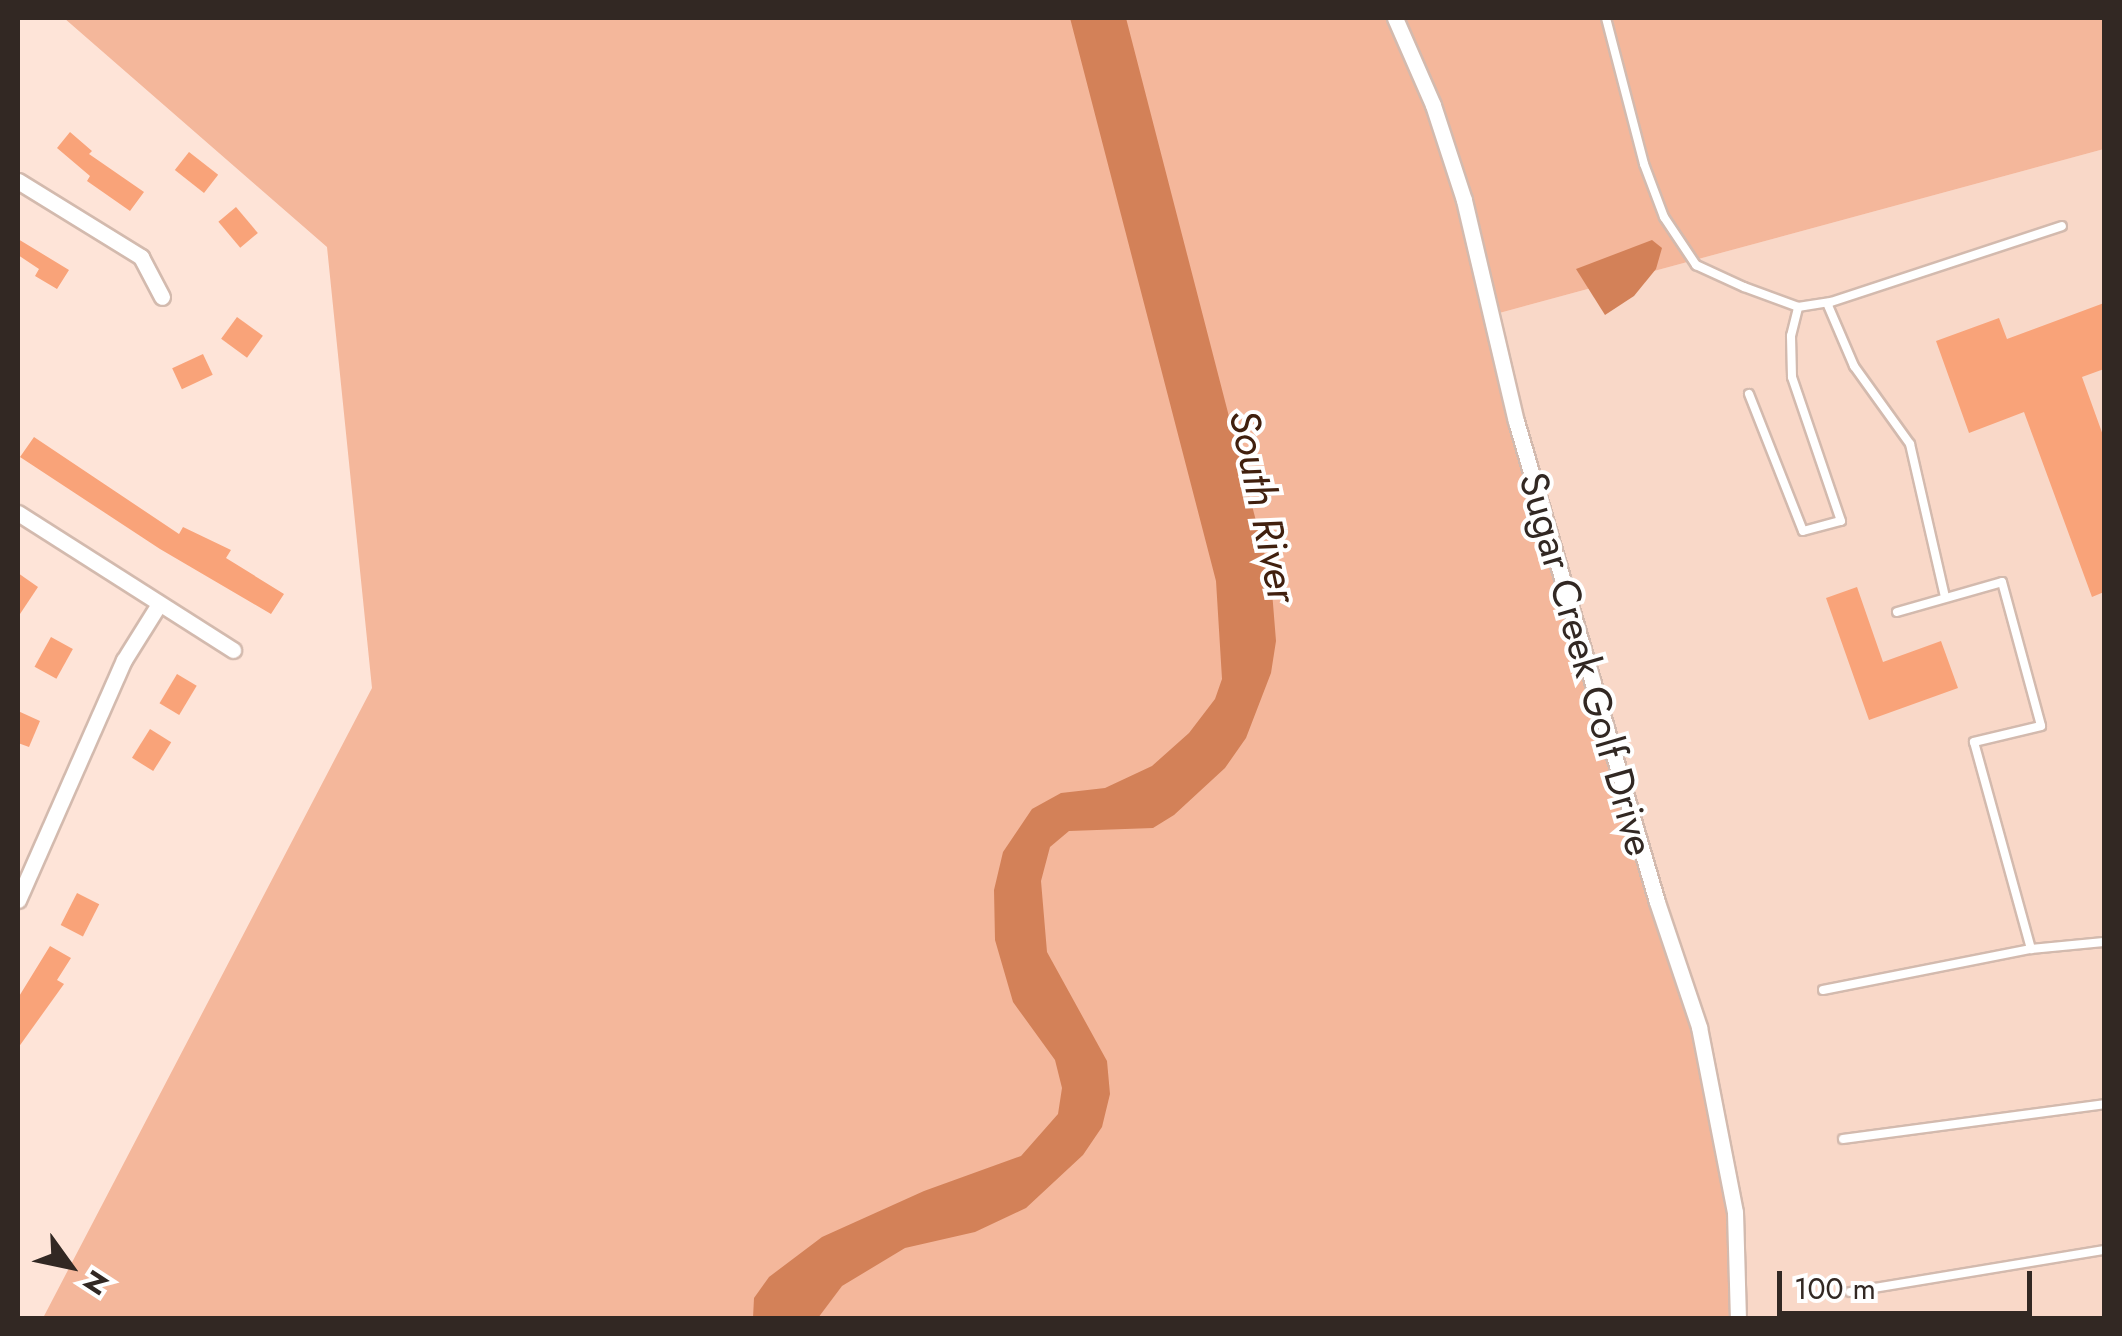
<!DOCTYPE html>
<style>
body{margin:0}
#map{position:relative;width:2122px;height:1336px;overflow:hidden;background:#fee4d8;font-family:Jost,sans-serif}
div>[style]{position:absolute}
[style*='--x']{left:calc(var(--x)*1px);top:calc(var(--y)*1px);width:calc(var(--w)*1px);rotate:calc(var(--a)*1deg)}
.built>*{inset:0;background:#f9d8c8}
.green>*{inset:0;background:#f4b79b}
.water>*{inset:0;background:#d38158}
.building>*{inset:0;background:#f9a379;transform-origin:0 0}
.roads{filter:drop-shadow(2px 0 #d3baae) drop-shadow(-2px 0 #d3baae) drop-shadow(0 2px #d3baae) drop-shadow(0 -2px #d3baae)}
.lane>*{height:8px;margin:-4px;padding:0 4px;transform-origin:4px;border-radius:4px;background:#fff}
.street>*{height:15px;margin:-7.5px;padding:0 7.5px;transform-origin:7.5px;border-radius:7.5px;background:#fff}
span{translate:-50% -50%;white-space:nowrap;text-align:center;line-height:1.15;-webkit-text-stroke:8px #fff;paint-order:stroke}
.street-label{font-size:40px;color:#322823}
.water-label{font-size:42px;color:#41200e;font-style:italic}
.frame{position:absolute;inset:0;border:20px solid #322823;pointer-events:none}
.north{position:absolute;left:20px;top:1216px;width:100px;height:100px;-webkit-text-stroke:8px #fff;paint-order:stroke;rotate:123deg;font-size:28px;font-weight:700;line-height:40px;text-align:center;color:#322823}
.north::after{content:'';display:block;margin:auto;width:35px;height:45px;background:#322823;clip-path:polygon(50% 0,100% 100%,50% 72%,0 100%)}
.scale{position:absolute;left:1777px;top:1271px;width:255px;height:45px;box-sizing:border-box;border:5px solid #322823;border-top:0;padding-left:12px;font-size:30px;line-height:35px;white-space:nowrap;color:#322823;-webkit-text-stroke:8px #fff;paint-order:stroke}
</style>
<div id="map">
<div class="built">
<div style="clip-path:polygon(2104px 149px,2104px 1318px,1738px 1318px,1492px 315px)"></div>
</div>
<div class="green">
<div style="clip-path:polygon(64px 18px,2104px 18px,2104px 149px,1492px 315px,1708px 1062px,1737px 1264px,1738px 1318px,43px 1318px,372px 688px,327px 247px)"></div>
</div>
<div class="water">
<div style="clip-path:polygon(1070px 18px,1126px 18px,1271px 579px,1276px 641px,1271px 673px,1246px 738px,1225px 768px,1174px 815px,1153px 828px,1069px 831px,1050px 847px,1041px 881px,1047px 952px,1107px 1061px,1110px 1094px,1102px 1127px,1083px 1155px,1026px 1208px,975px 1232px,905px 1248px,842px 1286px,818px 1318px,753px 1318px,754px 1298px,769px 1277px,822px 1237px,924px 1191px,1021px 1156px,1058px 1114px,1062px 1088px,1055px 1060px,1013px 1002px,995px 940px,994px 890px,1003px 852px,1032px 809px,1061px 793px,1105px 788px,1152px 766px,1189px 733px,1215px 699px,1222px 679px,1216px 581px)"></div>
<div style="clip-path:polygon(1652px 240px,1662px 248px,1656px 269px,1634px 296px,1605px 315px,1576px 269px)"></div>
</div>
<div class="building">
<div style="clip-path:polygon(70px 132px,92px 151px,89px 154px,144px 192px,130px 211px,87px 181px,90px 176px,57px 148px)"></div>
<div style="left:189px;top:152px;width:37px;height:23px;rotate:38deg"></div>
<div style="left:236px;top:207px;width:34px;height:23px;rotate:50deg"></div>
<div style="clip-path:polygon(18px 239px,69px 270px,57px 289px,35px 276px,39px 269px,18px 255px)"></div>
<div style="clip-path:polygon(2104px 303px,2104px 369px,2082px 377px,2104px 438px,2104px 592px,2092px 597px,2024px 412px,1969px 433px,1936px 341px,1999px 318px,2007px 339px)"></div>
<div style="left:237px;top:317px;width:32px;height:27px;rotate:36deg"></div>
<div style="left:203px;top:354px;width:23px;height:34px;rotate:65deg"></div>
<div style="clip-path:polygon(34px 437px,179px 534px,183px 527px,231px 550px,226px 558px,284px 594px,271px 614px,160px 549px,20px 457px)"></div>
<div style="clip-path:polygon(18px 573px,38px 587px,18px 617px)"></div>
<div style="clip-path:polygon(1857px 587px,1883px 662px,1941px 641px,1958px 688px,1869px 720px,1826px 598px)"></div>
<div style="left:51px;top:637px;width:25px;height:34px;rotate:29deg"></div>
<div style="left:177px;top:674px;width:23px;height:34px;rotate:31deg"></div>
<div style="clip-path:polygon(18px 711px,40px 721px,29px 747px,18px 743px)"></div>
<div style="left:150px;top:729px;width:25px;height:34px;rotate:32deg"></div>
<div style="left:77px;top:893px;width:25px;height:36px;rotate:27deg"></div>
<div style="clip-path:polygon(50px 946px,71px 958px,57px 980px,64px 984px,18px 1048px,18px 998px)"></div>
</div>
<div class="roads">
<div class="lane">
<div style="--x:1606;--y:18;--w:151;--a:75.4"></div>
<div style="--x:1644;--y:164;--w:57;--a:69.3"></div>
<div style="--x:1664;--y:217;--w:58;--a:56.3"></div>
<div style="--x:1696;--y:265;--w:53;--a:24.6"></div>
<div style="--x:1744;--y:287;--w:58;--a:20.3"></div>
<div style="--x:1798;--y:307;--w:33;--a:-9"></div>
<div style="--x:1831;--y:302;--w:243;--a:-18.2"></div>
<div style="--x:1827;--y:303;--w:69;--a:66.8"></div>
<div style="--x:1854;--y:366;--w:96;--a:54.3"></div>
<div style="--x:1910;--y:444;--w:157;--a:77.1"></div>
<div style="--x:1749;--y:394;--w:147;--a:68.5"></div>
<div style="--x:1803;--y:531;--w:39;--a:-15"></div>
<div style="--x:1841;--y:521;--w:152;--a:-108.8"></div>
<div style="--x:1792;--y:377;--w:41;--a:-91.4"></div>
<div style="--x:1791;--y:336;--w:30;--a:-76"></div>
<div style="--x:1897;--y:612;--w:109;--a:-15.9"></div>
<div style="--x:2002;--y:582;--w:149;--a:74.8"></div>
<div style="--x:2041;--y:726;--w:69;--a:166.6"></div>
<div style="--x:1974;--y:742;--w:215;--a:74.6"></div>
<div style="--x:1823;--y:990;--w:212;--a:-11.2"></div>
<div style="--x:2031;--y:949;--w:73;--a:-5.5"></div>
<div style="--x:1843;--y:1139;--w:263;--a:-7.6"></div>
<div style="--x:1850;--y:1292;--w:257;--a:-9.4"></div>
</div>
<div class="street">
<div style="--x:1395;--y:18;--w:95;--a:66.4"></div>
<div style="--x:1433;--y:105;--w:100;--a:71.9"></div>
<div style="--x:1464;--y:200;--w:227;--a:76.8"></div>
<div style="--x:1516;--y:421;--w:501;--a:73.66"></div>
<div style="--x:1657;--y:902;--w:132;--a:71.4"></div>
<div style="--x:1699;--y:1027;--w:188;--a:79"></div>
<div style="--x:1735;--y:1212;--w:106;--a:88.4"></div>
<div style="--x:18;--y:181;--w:145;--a:31.7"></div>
<div style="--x:141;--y:257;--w:45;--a:62.3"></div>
<div style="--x:18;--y:513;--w:255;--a:32.5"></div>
<div style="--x:18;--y:900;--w:262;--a:-66.2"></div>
<div style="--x:124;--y:660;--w:66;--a:-58"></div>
</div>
</div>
<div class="street-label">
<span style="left:1587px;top:664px;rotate:74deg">Sugar Creek Golf Drive</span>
</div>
<div class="water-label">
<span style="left:1263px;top:506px;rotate:78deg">South River</span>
</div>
<div class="frame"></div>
<div class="north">N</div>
<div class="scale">100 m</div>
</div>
